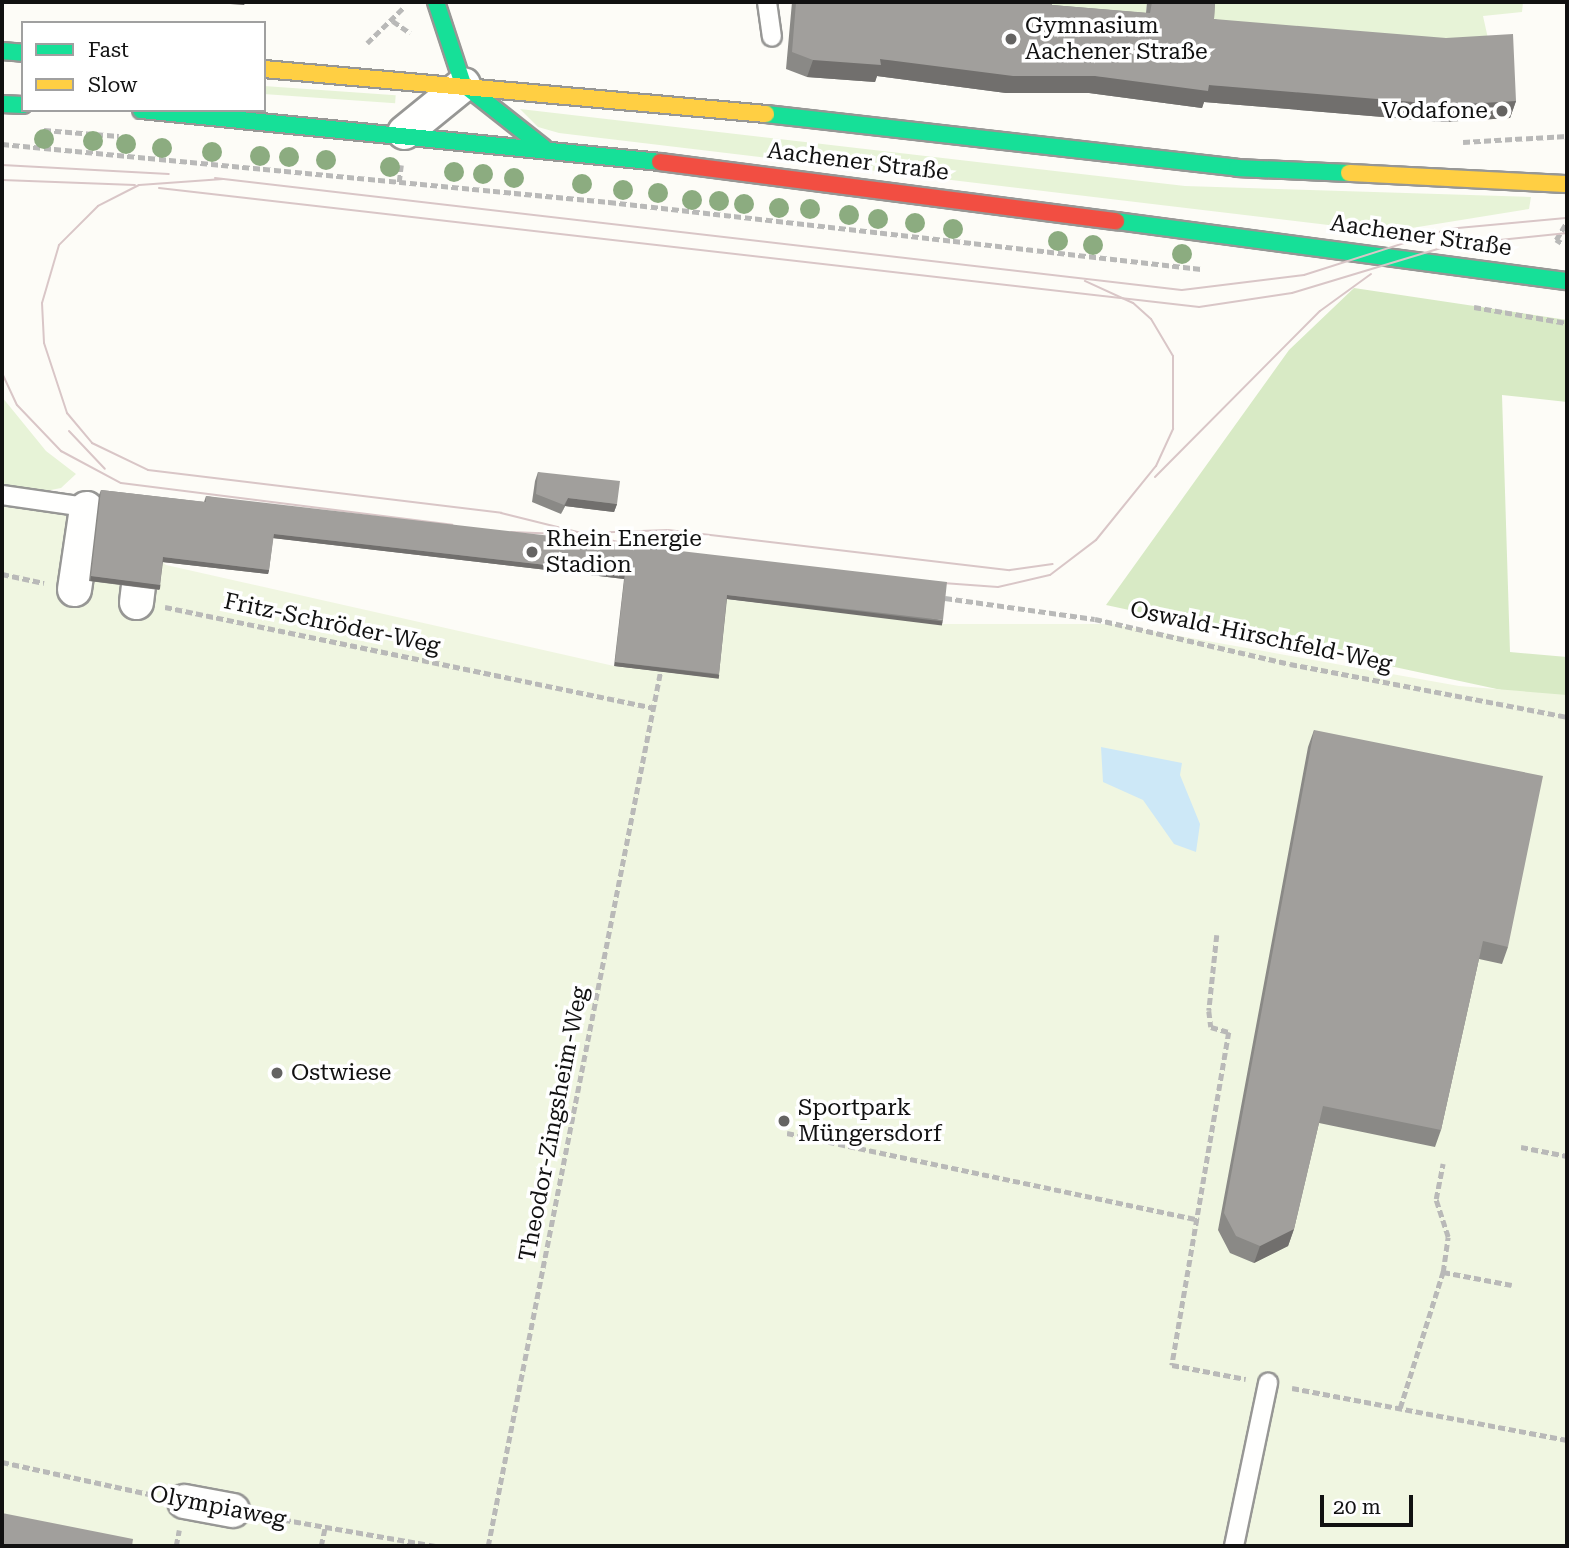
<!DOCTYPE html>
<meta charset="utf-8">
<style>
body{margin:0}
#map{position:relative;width:1569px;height:1548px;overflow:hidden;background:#fdfcf7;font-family:"Roboto Serif",serif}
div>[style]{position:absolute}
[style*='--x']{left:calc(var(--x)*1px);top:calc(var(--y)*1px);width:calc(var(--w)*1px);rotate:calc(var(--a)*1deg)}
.green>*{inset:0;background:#e7f3d7;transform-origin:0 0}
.forest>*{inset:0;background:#d8eac5}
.pitch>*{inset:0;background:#f0f6e1}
.water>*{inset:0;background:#cde8f7}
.path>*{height:4.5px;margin-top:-2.25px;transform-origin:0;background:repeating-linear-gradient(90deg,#b9b9b8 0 7px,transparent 0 10.5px)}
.roads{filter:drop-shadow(2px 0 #979795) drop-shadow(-2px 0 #979795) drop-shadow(0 2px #979795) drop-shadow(0 -2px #979795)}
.lane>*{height:18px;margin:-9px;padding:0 9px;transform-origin:9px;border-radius:9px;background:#fffffe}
.street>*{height:33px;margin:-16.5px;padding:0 16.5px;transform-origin:16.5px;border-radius:16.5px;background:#fffffe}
.fast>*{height:16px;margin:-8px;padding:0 8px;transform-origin:8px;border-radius:8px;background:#16e098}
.slow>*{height:16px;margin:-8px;padding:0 8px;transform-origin:8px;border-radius:8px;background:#ffcf43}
.jam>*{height:16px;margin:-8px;padding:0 8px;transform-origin:8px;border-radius:8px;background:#f24e42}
.tram>*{height:2px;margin:-1px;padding:0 1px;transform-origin:1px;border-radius:1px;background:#d9c6c7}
.trees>*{width:20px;height:20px;margin:-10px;border-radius:50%;background:#8cac80}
.wall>*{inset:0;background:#8a8986}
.shaded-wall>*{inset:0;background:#716f6d;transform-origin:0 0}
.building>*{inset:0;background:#a19f9c}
.dots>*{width:19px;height:19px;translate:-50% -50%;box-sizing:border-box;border:4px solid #fff;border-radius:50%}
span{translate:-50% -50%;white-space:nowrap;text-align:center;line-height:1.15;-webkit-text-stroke:7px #fff;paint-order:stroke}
.poi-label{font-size:23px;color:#111}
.left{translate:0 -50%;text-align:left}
.right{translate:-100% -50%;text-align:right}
.street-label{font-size:23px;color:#111}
.frame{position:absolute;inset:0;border:4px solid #111;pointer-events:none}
.legend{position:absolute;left:21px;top:21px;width:245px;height:91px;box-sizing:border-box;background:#fff;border:2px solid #a0a0a0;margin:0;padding:9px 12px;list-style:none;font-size:21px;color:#111}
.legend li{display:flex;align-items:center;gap:14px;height:35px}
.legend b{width:35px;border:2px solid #a0a0a0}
.scale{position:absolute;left:1320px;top:1495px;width:93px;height:32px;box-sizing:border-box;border:4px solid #111;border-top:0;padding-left:9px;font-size:21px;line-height:24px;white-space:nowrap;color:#111;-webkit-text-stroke:5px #fff;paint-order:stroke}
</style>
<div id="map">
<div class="green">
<div style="clip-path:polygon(1047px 2px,1147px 2px,1144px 30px,1045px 22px)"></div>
<div style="clip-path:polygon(1211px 2px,1523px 2px,1522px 12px,1483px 16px,1491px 52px,1208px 36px)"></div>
<div style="left:264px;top:86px;width:132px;height:8px;rotate:4deg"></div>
<div style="clip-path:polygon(520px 109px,1185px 186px,1531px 197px,1529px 209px,1387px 232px,559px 133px,538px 127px)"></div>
<div style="clip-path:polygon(2px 397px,46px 451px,76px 474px,61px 488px,36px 493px,2px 486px)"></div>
</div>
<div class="forest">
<div style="clip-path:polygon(1354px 288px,1567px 320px,1567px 402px,1502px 395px,1510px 652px,1567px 657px,1567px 704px,1106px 605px,1289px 350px)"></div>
</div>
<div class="pitch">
<div style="clip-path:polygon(2px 489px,94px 500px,166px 565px,614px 666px,717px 678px,726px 599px,942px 624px,1112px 624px,1459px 686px,1567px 695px,1567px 1546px,2px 1546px)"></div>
</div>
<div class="water">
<div style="clip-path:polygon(1101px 747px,1182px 763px,1180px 775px,1200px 824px,1196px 852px,1174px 844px,1143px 800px,1103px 782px)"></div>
</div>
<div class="path">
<div style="--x:393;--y:21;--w:21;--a:35"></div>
<div style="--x:367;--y:43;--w:50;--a:-44.2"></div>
<div style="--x:44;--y:130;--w:75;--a:4.6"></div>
<div style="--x:1463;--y:142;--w:104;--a:-3.3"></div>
<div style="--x:2;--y:144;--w:610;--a:5.46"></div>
<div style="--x:609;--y:202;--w:596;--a:6.46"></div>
<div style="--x:399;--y:182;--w:17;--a:-83"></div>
<div style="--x:1561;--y:243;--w:6;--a:-149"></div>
<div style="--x:1556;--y:240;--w:21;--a:-59"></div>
<div style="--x:1474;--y:307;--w:94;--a:9.8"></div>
<div style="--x:2;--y:574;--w:43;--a:12.1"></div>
<div style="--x:945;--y:598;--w:151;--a:8"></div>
<div style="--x:1095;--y:619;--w:200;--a:13"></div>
<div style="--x:1290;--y:664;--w:282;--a:10.8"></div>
<div style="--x:165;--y:607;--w:500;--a:11.65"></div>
<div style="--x:1217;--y:935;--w:76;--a:96"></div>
<div style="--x:1209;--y:1011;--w:16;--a:83"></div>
<div style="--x:1211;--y:1027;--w:19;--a:16"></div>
<div style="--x:1229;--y:1032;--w:338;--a:99.7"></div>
<div style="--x:1172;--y:1365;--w:75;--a:10.7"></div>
<div style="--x:787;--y:1133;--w:421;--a:11.9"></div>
<div style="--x:1521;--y:1147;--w:47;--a:11.1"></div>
<div style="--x:1443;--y:1272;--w:70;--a:10.7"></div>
<div style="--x:1292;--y:1388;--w:280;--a:10.7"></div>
<div style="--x:1400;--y:1408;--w:143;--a:-72.5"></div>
<div style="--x:1443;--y:1272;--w:35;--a:-82"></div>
<div style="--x:1448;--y:1237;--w:40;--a:-108"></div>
<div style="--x:1436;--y:1199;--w:36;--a:-79"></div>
<div style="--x:2;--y:1462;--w:155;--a:12.3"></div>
<div style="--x:263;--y:1516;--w:175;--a:9.9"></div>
<div style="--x:176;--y:1546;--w:16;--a:-79"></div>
<div style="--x:321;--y:1546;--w:19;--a:-78"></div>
<div style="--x:488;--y:1546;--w:895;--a:-78.85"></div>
</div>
<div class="roads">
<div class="lane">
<div style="--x:767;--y:2;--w:35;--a:82"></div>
<div style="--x:2;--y:495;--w:91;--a:8.2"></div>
<div style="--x:1234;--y:1546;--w:167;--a:-78.2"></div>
</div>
<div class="street">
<div style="--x:404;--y:132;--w:76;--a:-39.1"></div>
<div style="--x:74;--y:589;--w:82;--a:-81.6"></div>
<div style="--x:136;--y:602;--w:59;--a:-83.2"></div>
<div style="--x:184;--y:1501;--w:49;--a:10.6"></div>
</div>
<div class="fast">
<div style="--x:436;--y:2;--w:86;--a:71.8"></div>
<div style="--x:463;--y:84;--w:103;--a:38.3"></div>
<div style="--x:2;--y:51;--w:21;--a:5"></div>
<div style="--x:2;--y:104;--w:21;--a:3"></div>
<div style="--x:141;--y:110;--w:522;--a:5.72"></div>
<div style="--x:766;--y:114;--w:474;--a:6.5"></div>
<div style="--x:1237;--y:168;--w:112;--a:2.6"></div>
<div style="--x:1116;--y:221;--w:455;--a:7.6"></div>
</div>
<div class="slow">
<div style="--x:264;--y:69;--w:504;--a:5.12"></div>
<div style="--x:1349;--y:173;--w:218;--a:2.9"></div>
</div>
<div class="jam">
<div style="--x:660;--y:162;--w:460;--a:7.4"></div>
</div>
</div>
<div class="tram">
<div style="--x:2;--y:165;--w:167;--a:3.1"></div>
<div style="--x:215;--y:178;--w:973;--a:6.61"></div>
<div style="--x:1182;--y:290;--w:123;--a:-7"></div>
<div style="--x:1304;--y:275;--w:151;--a:-17.7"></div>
<div style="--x:1448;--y:229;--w:120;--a:-5.3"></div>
<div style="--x:223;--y:179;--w:84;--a:175.9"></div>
<div style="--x:139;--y:185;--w:46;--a:152.9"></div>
<div style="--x:98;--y:206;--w:55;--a:135"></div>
<div style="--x:59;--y:245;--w:60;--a:106.3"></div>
<div style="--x:42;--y:303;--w:40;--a:87.1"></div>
<div style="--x:44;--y:343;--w:74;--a:71.8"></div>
<div style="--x:67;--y:413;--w:39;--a:50"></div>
<div style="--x:92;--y:443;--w:62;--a:25.7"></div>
<div style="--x:148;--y:470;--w:356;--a:6.9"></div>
<div style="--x:501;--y:513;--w:137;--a:13.9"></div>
<div style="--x:2;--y:180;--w:133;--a:2.2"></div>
<div style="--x:159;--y:188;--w:1047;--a:6.53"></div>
<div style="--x:1199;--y:307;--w:94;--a:-8.6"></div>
<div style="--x:1292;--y:293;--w:166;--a:-16.8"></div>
<div style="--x:1451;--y:245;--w:117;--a:-5.9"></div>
<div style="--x:2;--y:373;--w:35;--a:65"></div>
<div style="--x:17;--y:405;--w:64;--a:46.3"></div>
<div style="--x:61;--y:451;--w:68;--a:28.1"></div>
<div style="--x:121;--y:483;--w:334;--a:7.2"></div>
<div style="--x:69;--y:431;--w:52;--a:46.5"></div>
<div style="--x:1155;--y:477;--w:234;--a:-45.2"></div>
<div style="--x:1320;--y:311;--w:63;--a:-36"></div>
<div style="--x:511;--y:532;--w:49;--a:2.3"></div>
<div style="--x:588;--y:533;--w:80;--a:-2.1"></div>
<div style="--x:668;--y:530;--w:344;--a:6.7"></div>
<div style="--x:1010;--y:570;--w:43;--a:-7.9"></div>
<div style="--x:929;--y:582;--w:69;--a:4.1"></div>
<div style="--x:998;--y:587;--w:53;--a:-13"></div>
<div style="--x:1050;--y:575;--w:58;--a:-37.3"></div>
<div style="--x:1096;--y:540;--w:95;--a:-51"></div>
<div style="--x:1156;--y:466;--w:41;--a:-65.3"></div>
<div style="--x:1173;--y:429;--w:73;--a:-90"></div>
<div style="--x:1173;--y:356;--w:43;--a:-120.7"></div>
<div style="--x:1151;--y:319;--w:24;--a:-138"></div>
<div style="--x:1133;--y:303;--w:53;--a:-155.4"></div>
</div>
<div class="trees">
<div style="left:44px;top:139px"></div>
<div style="left:93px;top:141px"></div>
<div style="left:126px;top:144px"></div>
<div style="left:162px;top:148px"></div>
<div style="left:212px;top:152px"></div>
<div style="left:260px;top:156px"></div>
<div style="left:289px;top:157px"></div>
<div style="left:326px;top:160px"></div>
<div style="left:390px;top:167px"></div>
<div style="left:454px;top:172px"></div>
<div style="left:483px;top:174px"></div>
<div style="left:514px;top:178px"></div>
<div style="left:582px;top:184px"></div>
<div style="left:623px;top:190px"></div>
<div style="left:658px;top:193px"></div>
<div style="left:692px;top:200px"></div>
<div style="left:719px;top:201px"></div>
<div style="left:744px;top:204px"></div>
<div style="left:779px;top:208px"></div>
<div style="left:810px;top:209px"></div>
<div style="left:849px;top:215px"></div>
<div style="left:878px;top:219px"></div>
<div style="left:915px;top:223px"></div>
<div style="left:953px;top:229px"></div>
<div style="left:1058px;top:241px"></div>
<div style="left:1093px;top:245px"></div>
<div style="left:1182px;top:254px"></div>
</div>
<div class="wall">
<div style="clip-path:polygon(792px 2px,1052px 2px,1052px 5px,1146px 13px,1147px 2px,1215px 2px,1214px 19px,1516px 101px,1510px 118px,1443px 122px,1204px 102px,1202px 108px,1089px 93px,1006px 93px,877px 76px,875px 82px,807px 77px,786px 69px)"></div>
<div style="clip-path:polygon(538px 472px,617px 504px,614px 512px,565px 506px,561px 514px,532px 502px,535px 481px)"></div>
<div style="clip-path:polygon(101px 490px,204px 502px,206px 496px,943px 620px,942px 624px,727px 599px,719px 674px,717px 678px,614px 666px,624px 579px,273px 538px,269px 570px,268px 574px,163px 562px,160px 585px,159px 590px,89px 581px,99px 495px)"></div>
<div style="clip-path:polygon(1314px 730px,1508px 947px,1502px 964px,1479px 959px,1441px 1130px,1435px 1147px,1319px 1123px,1294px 1229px,1288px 1246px,1254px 1263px,1230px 1253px,1218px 1230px,1308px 747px)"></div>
</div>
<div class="shaded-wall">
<div style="clip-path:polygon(231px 2px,246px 2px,244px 5px,230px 4px)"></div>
<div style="clip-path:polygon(880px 59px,1209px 85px,1516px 101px,1510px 118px,1443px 122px,1204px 102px,1202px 108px,1089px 93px,1006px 93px,877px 76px,875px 82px,807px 77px,813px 60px)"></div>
<div style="clip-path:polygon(568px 498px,617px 504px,614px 512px,565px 506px,561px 514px)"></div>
<div style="clip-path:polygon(274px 534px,625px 574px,624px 579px,272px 538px)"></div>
<div style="clip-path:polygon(163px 557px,269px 570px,268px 574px,162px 562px)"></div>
<div style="left:91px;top:576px;width:70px;height:5px;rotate:7deg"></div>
<div style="left:727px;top:595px;width:217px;height:4px;rotate:7deg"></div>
<div style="left:615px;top:662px;width:105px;height:4px;rotate:7deg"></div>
<div style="clip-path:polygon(1294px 1229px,1288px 1246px,1254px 1263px,1260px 1246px)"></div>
</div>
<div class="building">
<div style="clip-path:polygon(796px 2px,1052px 2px,1052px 5px,1150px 13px,1152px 2px,1215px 2px,1214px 19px,1446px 38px,1513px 34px,1516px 101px,1449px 105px,1209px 85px,1208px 91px,1095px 76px,1013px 76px,880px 59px,881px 65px,813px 60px,792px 52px)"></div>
<div style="clip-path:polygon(538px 472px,620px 481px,617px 504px,568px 498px,564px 505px,536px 494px)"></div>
<div style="clip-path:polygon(101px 490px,206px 502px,206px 496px,947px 582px,943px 620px,727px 595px,719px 674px,615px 662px,625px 574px,274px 534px,269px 570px,163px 557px,160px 585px,91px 576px)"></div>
<div style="clip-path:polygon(1314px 730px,1543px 776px,1508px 947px,1483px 941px,1441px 1130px,1323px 1106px,1294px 1229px,1260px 1246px,1236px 1236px,1224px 1213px)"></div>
<div style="clip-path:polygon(2px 1513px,133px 1539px,132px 1546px,2px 1546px)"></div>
</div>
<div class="dots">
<div style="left:1011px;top:39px;background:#646362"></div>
<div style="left:1502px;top:111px;background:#646362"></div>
<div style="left:532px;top:552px;background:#646362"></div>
<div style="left:277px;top:1073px;background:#646362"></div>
<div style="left:784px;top:1121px;background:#646362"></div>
</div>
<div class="poi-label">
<span class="left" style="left:1025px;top:39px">Gymnasium<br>Aachener Straße</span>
<span class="right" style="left:1488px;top:111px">Vodafone</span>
<span class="left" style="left:546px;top:552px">Rhein Energie<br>Stadion</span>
<span class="left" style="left:291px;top:1073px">Ostwiese</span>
<span class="left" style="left:798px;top:1121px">Sportpark<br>Müngersdorf</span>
</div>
<div class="street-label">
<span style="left:858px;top:162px;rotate:7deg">Aachener Straße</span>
<span style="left:1421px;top:236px;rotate:8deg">Aachener Straße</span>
<span style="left:332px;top:624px;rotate:12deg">Fritz-Schröder-Weg</span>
<span style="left:1261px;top:637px;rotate:12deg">Oswald-Hirschfeld-Weg</span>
<span style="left:554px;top:1124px;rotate:-79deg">Theodor-Zingsheim-Weg</span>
<span style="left:218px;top:1507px;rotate:11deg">Olympiaweg</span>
</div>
<div class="frame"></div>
<ul class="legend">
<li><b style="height:9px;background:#16e098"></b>Fast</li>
<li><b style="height:9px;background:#ffcf43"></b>Slow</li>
</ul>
<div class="scale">20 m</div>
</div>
